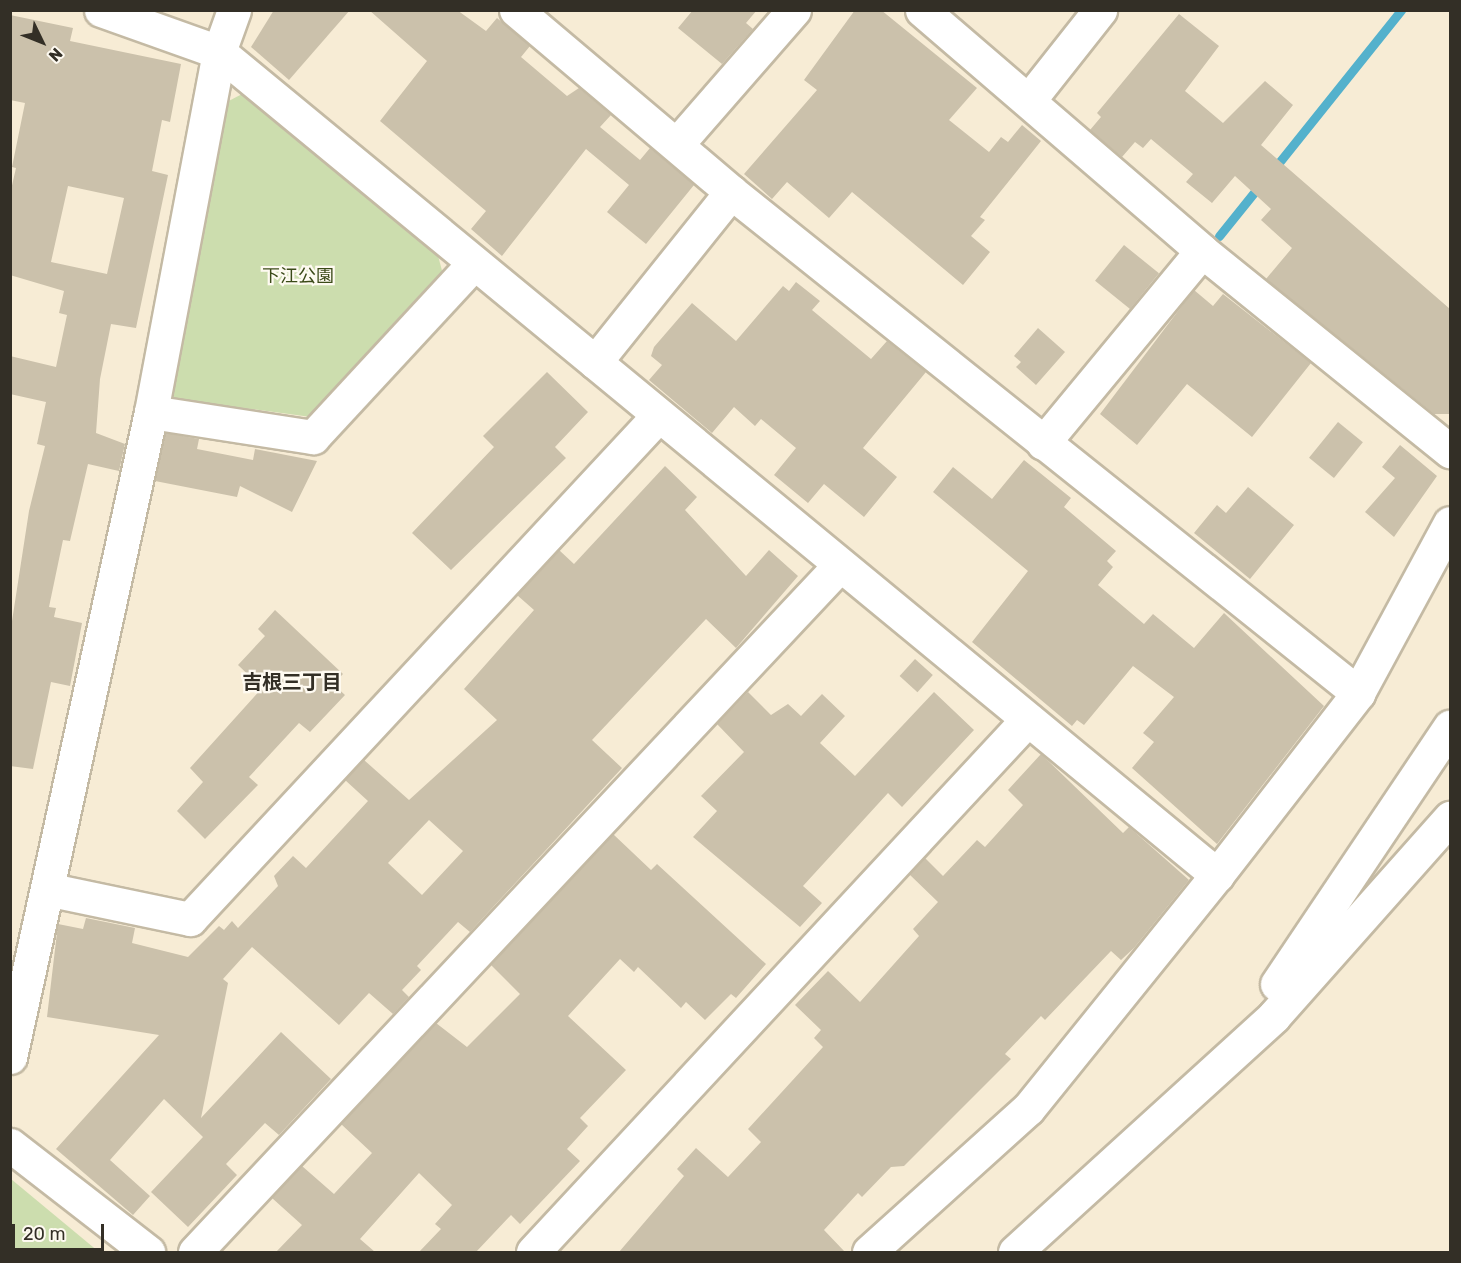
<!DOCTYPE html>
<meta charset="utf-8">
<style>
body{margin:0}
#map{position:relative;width:1461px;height:1263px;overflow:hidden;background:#f7ecd5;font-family:Rubik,"Noto Sans JP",sans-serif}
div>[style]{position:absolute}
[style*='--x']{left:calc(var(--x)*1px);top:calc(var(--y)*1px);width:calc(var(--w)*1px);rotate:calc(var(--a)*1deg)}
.green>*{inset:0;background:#ccddae}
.stream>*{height:9px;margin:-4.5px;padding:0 4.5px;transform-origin:4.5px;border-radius:4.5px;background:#54b1cc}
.building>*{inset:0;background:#cbc1ab;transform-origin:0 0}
.roads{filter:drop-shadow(2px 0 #c4baa4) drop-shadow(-2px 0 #c4baa4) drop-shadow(0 2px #c4baa4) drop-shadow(0 -2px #c4baa4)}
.minor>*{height:33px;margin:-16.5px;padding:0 16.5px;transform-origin:16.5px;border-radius:16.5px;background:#fff}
span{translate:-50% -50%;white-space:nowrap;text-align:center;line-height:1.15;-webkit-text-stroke:4.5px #fefaf1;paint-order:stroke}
.park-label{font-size:18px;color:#3b4a18}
.neighbourhood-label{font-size:20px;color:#332f26;font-weight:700}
.frame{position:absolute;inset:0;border:12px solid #332f26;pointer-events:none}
.north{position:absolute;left:12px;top:12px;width:60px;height:60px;-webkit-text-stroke:4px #fefaf1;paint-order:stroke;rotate:133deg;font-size:16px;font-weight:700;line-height:24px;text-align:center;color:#332f26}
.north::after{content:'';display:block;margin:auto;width:21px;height:27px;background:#332f26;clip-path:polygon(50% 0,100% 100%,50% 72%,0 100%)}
.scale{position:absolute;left:12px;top:1224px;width:92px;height:27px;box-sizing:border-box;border:3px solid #332f26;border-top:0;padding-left:8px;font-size:18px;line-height:21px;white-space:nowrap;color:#332f26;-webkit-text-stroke:4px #fefaf1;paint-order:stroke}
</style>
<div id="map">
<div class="green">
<div style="clip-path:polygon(246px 92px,437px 252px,444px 278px,311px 417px,169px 398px,221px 105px)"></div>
<div style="clip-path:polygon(11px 1179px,99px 1252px,11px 1252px)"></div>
</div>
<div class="stream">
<div style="--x:1273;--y:170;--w:205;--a:-51.3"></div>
<div style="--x:1219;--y:236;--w:65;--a:-51.2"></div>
</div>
<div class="building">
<div style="clip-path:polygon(274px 10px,350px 10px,289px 80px,251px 47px)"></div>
<div style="clip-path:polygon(369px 10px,457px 10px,486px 31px,497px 18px,530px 46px,521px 57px,567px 96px,579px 88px,611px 115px,600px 127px,640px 160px,650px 148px,694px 185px,646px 244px,607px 212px,629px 185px,586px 149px,502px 256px,471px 229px,486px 211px,380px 121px,427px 61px)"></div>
<div style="clip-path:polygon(693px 10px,757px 10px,746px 23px,753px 29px,722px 64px,678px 28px)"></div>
<div style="clip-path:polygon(855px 10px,881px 10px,977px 88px,949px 120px,989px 152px,1001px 137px,1008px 142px,1022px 125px,1041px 141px,980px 217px,985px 220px,971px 236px,990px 252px,963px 285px,852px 192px,829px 218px,787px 182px,772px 199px,744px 174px,817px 90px,804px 80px)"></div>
<div style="clip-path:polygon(1179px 14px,1219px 46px,1185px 91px,1223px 123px,1265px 81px,1293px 105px,1261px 145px,1450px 309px,1450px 414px,1434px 414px,1266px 279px,1292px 248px,1261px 220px,1271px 209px,1235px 176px,1212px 203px,1186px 182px,1193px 174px,1151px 139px,1143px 148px,1135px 142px,1122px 157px,1090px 130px,1101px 117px,1097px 113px)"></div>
<div style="clip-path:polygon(evenodd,10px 15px,73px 28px,70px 41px,181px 64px,170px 122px,162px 120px,152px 171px,168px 175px,136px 328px,111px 324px,100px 379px,96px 433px,125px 444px,119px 471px,88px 464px,70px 541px,63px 540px,49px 607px,56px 608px,54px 617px,82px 623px,70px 686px,51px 682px,33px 769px,10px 766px,10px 634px,29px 511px,45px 446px,37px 444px,46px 402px,10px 394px,10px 356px,56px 367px,67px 315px,59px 313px,64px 291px,10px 275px,10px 194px,16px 168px,12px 167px,25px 103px,10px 100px,10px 15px,68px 186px,124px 198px,107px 274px,51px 262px,68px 186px)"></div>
<div style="left:1124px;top:245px;width:45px;height:46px;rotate:39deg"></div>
<div style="clip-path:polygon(796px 282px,820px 301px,812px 310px,871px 359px,887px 341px,926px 372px,863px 448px,897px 477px,864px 517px,824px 484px,808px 503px,774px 475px,796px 448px,761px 419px,755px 426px,734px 407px,712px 433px,649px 380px,662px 365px,651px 356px,654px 347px,692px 303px,736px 341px,783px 286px,789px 291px)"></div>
<div style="clip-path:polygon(1194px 290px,1213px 306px,1223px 294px,1311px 363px,1252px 437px,1187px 384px,1137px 445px,1100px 414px)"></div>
<div style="clip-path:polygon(1038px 328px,1065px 352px,1036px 385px,1016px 367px,1021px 362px,1014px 356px)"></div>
<div style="clip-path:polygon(547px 372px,588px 412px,555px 447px,566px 458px,451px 570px,412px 533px,494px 447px,483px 436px)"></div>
<div style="left:1338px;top:422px;width:32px;height:46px;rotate:39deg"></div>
<div style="clip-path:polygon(166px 433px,199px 439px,197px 449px,253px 460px,255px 449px,317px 461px,292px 512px,240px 486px,237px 497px,155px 481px)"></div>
<div style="clip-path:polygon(1400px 445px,1437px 476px,1394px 537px,1365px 512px,1395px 478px,1382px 467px)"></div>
<div style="clip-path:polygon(1024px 460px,1071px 498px,1064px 507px,1116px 551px,1107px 561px,1113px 567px,1098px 585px,1144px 624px,1153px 614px,1194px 648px,1224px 613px,1324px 706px,1217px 844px,1132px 768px,1154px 742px,1143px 733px,1174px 697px,1133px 666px,1084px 725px,1077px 720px,1072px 726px,972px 642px,1028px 571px,933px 492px,953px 467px,992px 499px)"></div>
<div style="clip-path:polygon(evenodd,665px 466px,697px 497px,685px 510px,746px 576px,769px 550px,798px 576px,736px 648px,706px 619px,592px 740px,622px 768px,470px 932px,458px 922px,417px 966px,421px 970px,402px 990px,409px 997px,393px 1014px,369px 993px,339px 1025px,252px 947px,223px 979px,228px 983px,201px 1118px,281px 1032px,331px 1079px,279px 1135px,265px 1123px,226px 1164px,237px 1175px,188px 1227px,151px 1192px,203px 1137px,164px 1099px,110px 1160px,150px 1196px,133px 1215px,56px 1149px,159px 1035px,47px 1017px,58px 924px,83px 929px,86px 918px,135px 928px,132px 943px,188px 957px,219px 926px,224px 930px,232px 921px,238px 928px,278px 886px,274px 876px,293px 856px,306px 868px,368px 801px,345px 780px,364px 760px,409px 800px,497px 720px,464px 689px,534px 610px,517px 595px,559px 550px,574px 564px,665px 466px,429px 820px,463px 851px,422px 895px,388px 863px,429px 820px)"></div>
<div style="clip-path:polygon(1248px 487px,1294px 525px,1250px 579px,1194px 533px,1217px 505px,1226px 513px)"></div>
<div style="clip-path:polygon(275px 610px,343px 674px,333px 684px,345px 695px,310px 732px,299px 723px,249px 777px,258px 785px,205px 839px,177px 811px,203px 782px,190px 768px,262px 688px,238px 665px,265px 636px,258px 629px)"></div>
<div style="left:915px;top:659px;width:24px;height:23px;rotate:42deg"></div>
<div style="clip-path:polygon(748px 692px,771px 715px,788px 704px,801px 716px,822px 694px,845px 716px,820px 743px,855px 776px,934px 692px,974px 730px,902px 807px,888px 793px,803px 886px,822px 903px,800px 927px,693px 837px,717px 811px,701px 796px,744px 752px,717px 724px)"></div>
<div style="clip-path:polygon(1041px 754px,1123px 833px,1129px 827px,1189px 880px,1134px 948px,1121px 960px,1111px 951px,1045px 1020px,1041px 1016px,1005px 1054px,1011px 1059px,904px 1166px,891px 1167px,862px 1197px,858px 1193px,824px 1230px,845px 1252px,619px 1252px,684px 1176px,677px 1169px,696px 1148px,728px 1177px,761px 1142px,748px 1129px,823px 1047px,814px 1038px,821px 1030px,795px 1005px,828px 971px,860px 1002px,919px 936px,913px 929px,938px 902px,909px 874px,925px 858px,943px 876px,977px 840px,985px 847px,1023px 805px,1008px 790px)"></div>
<div style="clip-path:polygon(613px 834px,651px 870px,657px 864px,766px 964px,736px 998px,731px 994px,705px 1020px,686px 1002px,681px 1008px,638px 967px,634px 972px,620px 959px,568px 1016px,626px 1070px,580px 1118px,588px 1126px,567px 1149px,580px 1161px,520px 1224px,511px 1215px,476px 1252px,419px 1252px,441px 1229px,435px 1224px,452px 1205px,419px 1173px,360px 1239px,375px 1252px,276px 1252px,302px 1225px,272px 1198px,302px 1166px,334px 1194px,372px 1153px,341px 1124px,436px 1023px,467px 1047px,520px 994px,491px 965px)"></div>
</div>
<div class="roads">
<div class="minor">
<div style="--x:101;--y:10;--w:125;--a:19.6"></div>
<div style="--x:219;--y:52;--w:1294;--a:39.51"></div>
<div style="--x:516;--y:10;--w:282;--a:40.2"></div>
<div style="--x:731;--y:192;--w:803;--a:38.63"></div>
<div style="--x:922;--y:10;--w:369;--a:40.7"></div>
<div style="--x:1202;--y:251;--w:319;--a:38.9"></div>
<div style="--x:1029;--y:100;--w:115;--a:-51.7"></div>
<div style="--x:677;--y:144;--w:178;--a:-48.9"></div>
<div style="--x:595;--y:362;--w:218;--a:-51.3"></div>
<div style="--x:151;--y:412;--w:164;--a:8.8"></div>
<div style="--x:313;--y:437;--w:237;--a:-47.2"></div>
<div style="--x:1043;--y:443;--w:249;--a:-50.4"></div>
<div style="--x:51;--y:890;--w:142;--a:11.8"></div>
<div style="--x:190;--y:919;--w:688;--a:-47.06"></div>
<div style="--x:1277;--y:984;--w:310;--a:-56.1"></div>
<div style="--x:10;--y:1057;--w:660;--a:-77.67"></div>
<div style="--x:151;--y:412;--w:366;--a:-79.3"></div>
<div style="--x:219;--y:52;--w:45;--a:-70.3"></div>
<div style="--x:10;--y:1145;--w:175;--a:37.8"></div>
<div style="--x:195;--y:1252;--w:942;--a:-46.81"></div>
<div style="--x:533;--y:1252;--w:727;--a:-47.12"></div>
<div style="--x:869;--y:1252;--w:214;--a:-42"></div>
<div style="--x:1028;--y:1109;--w:301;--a:-51.1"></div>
<div style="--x:1217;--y:875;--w:230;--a:-52.2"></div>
<div style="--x:1358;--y:693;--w:193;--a:-61.6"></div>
<div style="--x:1015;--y:1252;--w:350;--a:-42.3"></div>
<div style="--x:1274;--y:1016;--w:265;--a:-48.4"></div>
</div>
</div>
<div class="park-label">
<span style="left:298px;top:276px">下江公園</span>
</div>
<div class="neighbourhood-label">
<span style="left:292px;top:682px">吉根三丁目</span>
</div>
<div class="frame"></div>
<div class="north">N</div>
<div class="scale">20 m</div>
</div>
